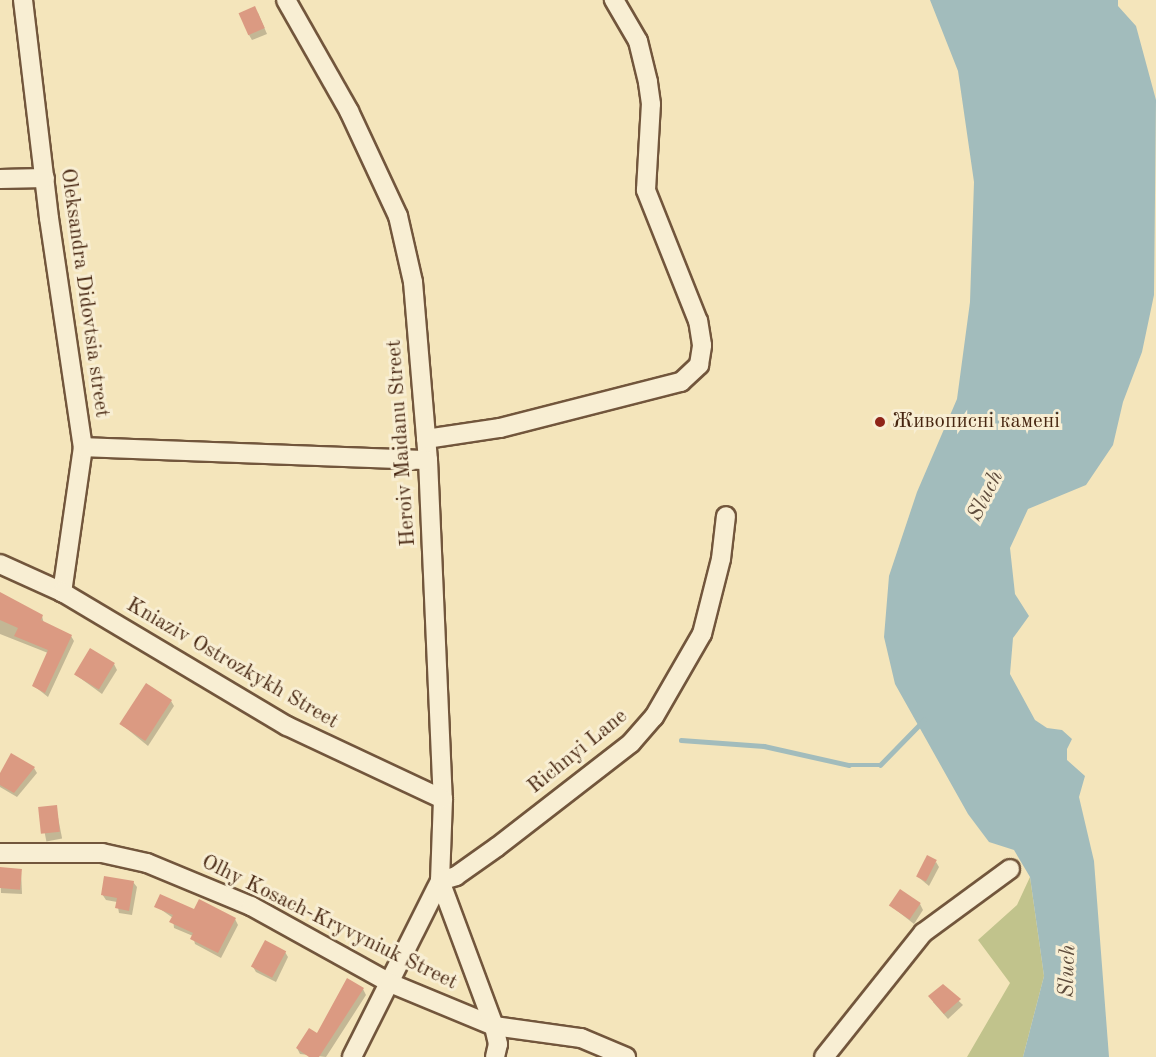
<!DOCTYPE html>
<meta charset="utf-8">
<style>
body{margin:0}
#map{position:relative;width:1156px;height:1057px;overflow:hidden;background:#f4e5bb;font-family:"Old Standard TT",serif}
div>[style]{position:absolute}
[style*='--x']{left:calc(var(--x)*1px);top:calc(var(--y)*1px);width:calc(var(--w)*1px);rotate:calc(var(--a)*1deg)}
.green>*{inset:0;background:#c1c38c}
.water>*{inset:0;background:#a2bcbc}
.shadow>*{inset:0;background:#0003;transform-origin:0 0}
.stream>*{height:4.5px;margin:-2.25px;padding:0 2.25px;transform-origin:2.25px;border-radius:2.25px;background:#a2bcbc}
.building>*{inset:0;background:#db9a82;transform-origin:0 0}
.roads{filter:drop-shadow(2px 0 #72563c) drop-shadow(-2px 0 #72563c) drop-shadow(0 2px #72563c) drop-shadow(0 -2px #72563c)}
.street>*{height:18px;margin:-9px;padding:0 9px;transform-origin:9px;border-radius:9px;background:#f8eed3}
.dots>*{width:16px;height:16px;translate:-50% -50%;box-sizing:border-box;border:3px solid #f8eed3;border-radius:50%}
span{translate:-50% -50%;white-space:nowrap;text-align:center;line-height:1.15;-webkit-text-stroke:6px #f8eed3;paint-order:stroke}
.street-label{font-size:21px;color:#472611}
.poi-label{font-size:21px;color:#472611}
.left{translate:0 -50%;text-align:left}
.water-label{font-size:22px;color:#5e4c3c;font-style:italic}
</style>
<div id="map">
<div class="green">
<div style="clip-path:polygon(1030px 877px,1044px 976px,1023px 1057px,967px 1057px,1010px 983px,978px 940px,1017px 905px)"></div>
</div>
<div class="water">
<div style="clip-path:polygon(930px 0,1118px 0,1118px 6px,1136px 26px,1156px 100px,1154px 295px,1142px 352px,1123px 402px,1113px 445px,1086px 485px,1028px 509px,1010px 548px,1015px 594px,1029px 616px,1013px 638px,1010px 674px,1035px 720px,1047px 728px,1062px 730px,1072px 739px,1067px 749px,1067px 760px,1085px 776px,1079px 797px,1094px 861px,1109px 1057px,1023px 1057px,1044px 976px,1030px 877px,1014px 850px,989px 842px,968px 814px,895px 684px,884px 637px,889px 576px,917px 492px,957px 399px,970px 302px,974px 182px,958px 71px)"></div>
</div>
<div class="shadow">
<div style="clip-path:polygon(258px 13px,267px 34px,252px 40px,249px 35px)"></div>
<div style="clip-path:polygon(0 594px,42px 616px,44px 624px,71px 636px,74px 641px,48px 697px,34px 686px,48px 653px,0 634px)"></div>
<div style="clip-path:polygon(114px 664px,117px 670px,102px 694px,76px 675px)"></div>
<div style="clip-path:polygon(171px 701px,174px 706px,148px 746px,121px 724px)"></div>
<div style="clip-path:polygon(34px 768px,37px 773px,17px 797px,0 787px,0 776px)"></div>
<div style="left:56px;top:807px;width:32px;height:16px;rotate:79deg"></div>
<div style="clip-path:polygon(936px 862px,939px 867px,929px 886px,917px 876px)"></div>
<div style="clip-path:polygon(0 868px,21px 870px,22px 894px,1px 893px)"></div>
<div style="clip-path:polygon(133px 882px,137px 887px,132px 915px,119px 913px,117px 902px,106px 900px,102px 894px)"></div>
<div style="clip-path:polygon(920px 904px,923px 910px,914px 924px,891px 906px)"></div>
<div style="clip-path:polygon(156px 906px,235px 919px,238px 925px,221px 958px,195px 944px,193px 936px,174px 928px,173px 918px)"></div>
<div style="clip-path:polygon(285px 952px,288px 957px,276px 982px,256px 972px,253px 967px)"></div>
<div style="clip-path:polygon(943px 986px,963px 1005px,948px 1019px,933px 1002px)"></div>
<div style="clip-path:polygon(363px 989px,366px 995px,326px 1057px,300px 1054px,297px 1048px,317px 1035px)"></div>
</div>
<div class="stream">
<div style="--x:681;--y:740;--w:83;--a:4.1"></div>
<div style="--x:764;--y:746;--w:87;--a:12.6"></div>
<div style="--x:849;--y:765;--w:31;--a:0"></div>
<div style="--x:880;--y:765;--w:63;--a:-45.6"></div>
</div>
<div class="building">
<div style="left:255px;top:6px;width:24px;height:18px;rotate:66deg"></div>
<div style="clip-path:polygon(0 592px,43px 615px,41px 620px,72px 635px,45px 693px,32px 686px,48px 650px,14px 636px,18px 628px,0 620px)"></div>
<div style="left:90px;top:648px;width:29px;height:31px;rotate:31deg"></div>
<div style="left:146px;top:683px;width:31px;height:49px;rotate:33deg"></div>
<div style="clip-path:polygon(11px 753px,35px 767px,14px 793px,0 785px,0 773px)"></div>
<div style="left:57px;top:805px;width:27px;height:19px;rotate:84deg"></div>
<div style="left:927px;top:855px;width:11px;height:24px;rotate:27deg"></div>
<div style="left:0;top:867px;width:22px;height:21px;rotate:5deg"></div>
<div style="clip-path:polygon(104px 876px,134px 881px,129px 911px,115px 908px,117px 898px,101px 895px)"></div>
<div style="left:900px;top:889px;width:25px;height:20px;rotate:34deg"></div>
<div style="clip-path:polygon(160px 894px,194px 909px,199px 899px,236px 918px,218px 953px,190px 939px,193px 933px,169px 922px,173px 915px,154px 907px)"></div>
<div style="left:265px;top:940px;width:24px;height:30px;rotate:28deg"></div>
<div style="clip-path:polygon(347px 978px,364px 988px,319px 1057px,309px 1057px,296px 1048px,309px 1028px,317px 1033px)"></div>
<div style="clip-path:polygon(943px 984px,961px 999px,944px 1014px,928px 996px)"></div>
</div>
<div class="roads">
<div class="street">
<div style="--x:23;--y:0;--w:220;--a:83.2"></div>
<div style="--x:49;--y:218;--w:232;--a:81.6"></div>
<div style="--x:83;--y:447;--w:147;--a:98.2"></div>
<div style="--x:286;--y:0;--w:128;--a:60.4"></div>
<div style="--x:349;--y:111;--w:116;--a:65"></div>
<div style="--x:398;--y:216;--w:68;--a:77.2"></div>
<div style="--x:413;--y:282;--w:179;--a:85.2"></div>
<div style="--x:428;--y:460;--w:339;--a:87.5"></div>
<div style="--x:443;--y:799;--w:82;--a:92.1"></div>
<div style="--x:440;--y:881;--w:197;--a:116.6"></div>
<div style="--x:0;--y:179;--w:45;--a:-1.3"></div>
<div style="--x:426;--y:439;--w:75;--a:-8.5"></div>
<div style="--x:500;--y:428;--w:187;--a:-14.3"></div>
<div style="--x:681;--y:382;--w:25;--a:-43"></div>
<div style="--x:699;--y:365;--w:20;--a:-81"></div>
<div style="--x:702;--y:345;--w:24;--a:-99"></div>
<div style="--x:698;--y:321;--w:141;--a:-111.7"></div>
<div style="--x:646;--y:190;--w:86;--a:-86.7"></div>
<div style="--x:651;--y:104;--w:22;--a:-98"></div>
<div style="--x:648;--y:82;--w:42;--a:-103.7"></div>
<div style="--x:638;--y:41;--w:48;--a:-120.3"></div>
<div style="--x:83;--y:447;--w:345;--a:2.2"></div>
<div style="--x:0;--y:564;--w:68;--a:24.3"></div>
<div style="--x:62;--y:592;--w:262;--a:30.8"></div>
<div style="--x:287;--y:726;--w:172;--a:25.1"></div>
<div style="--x:0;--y:853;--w:102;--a:0"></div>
<div style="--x:102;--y:853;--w:46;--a:12.5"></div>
<div style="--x:147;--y:863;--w:113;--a:22.5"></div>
<div style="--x:251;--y:906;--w:159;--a:29"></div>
<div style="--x:390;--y:983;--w:113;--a:22.5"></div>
<div style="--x:494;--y:1026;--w:88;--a:7.9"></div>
<div style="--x:581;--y:1038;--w:49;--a:22.9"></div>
<div style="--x:495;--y:1057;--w:13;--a:-77"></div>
<div style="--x:498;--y:1044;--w:18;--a:-103"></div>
<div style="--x:494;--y:1026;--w:155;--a:-110.4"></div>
<div style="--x:440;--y:881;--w:17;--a:-17"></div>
<div style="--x:456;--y:876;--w:50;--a:-35.3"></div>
<div style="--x:497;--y:847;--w:170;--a:-37.8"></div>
<div style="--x:631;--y:743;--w:35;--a:-49"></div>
<div style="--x:654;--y:717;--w:96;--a:-60"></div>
<div style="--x:702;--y:634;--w:77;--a:-75.8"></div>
<div style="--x:721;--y:559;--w:43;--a:-83.4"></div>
<div style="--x:824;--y:1057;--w:159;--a:-51.4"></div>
<div style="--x:923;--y:933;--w:108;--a:-36.3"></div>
</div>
</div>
<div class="dots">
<div style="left:880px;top:422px;background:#8f2418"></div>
</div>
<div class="street-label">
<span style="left:84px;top:293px;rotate:82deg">Oleksandra Didovtsia street</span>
<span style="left:402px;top:443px;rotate:-94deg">Heroiv Maidanu Street</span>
<span style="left:232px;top:664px;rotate:30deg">Kniaziv Ostrozkykh Street</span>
<span style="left:578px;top:752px;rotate:-39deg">Richnyi Lane</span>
<span style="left:329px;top:923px;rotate:26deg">Olhy Kosach-Kryvyniuk Street</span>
</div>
<div class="poi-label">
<span class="left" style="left:892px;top:422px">Живописні камені</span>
</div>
<div class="water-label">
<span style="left:986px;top:496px;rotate:-63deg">Sluch</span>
<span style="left:1068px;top:971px;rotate:-88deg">Sluch</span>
</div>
</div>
